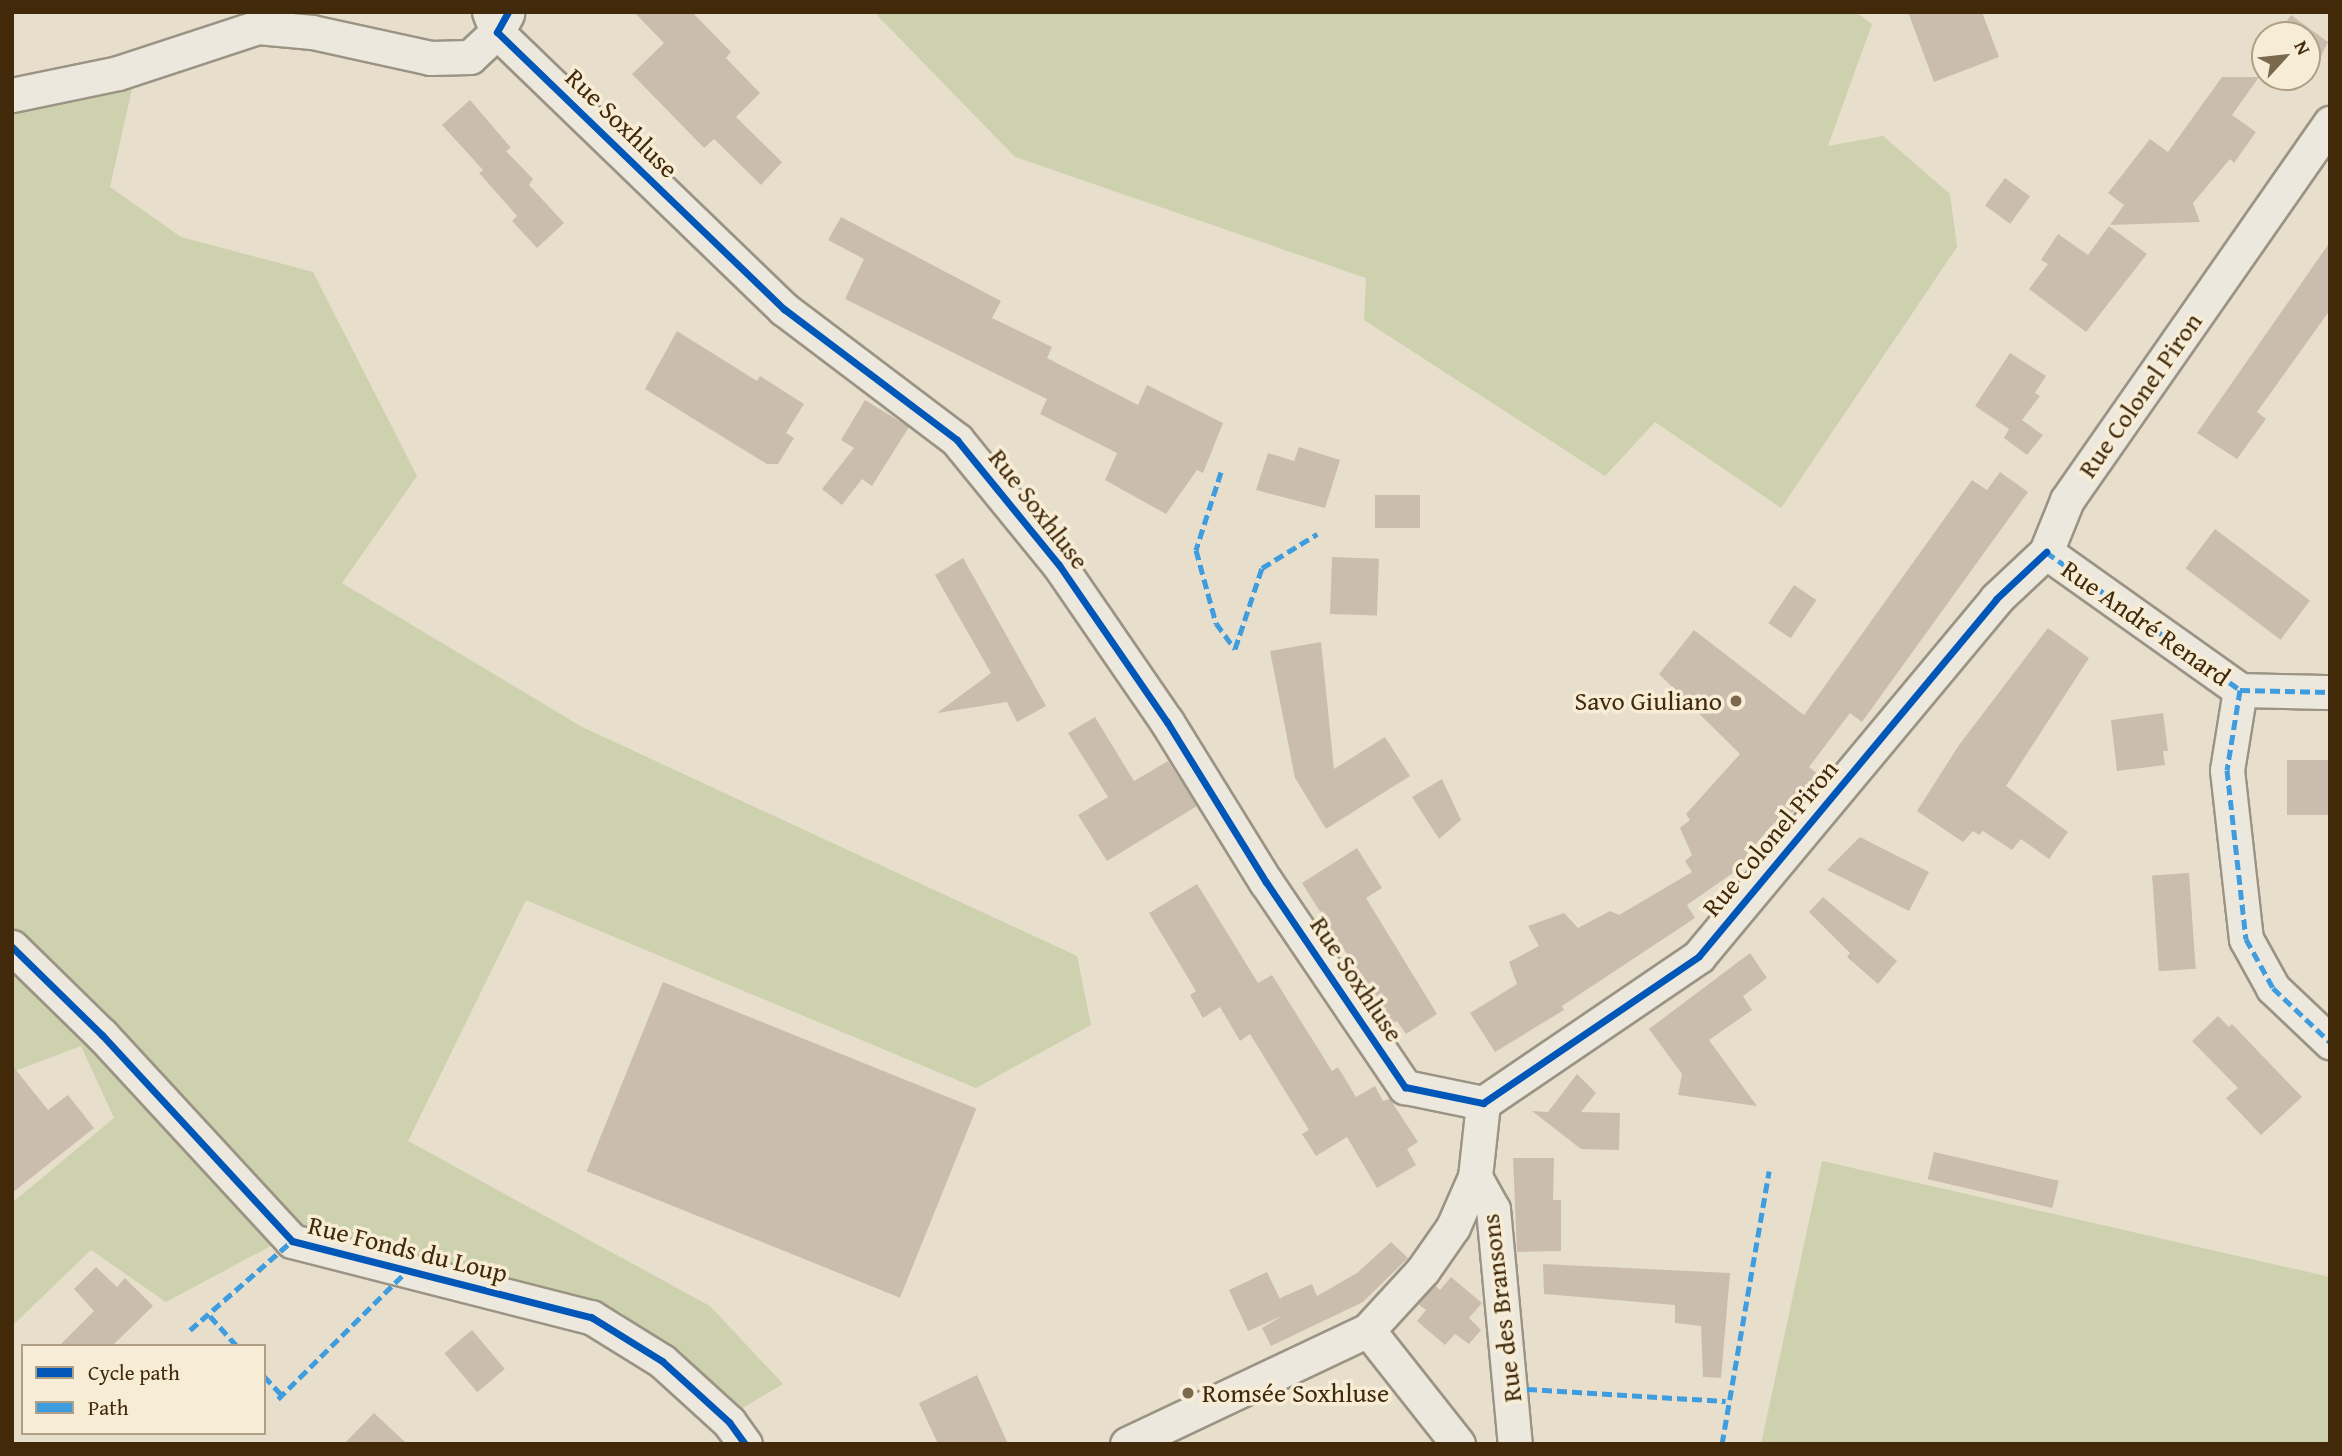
<!DOCTYPE html>
<meta charset="utf-8">
<style>
body{margin:0}
#map{position:relative;width:2342px;height:1456px;overflow:hidden;background:#e7dfcc;font-family:"Gentium Book Plus",serif}
div>[style]{position:absolute}
[style*='--x']{left:calc(var(--x)*1px);top:calc(var(--y)*1px);width:calc(var(--w)*1px);rotate:calc(var(--a)*1deg)}
.green>*{inset:0;background:#cdd1ad}
.building>*{inset:0;background:#cbbdad;transform-origin:0 0}
.roads{filter:drop-shadow(2px 0 #9b9384) drop-shadow(-2px 0 #9b9384) drop-shadow(0 2px #9b9384) drop-shadow(0 -2px #9b9384)}
.minor>*{height:33px;margin:-16.5px;padding:0 16.5px;transform-origin:16.5px;border-radius:16.5px;background:#ece8de}
.quiet>*{height:5px;margin-top:-2.5px;transform-origin:0;background:repeating-linear-gradient(90deg,#3f9cde 0 10px,transparent 0 15px)}
.cycleway>*{height:7px;margin:-3.5px;padding:0 3.5px;transform-origin:3.5px;border-radius:3.5px;background:#0057b8}
.dots>*{width:19px;height:19px;translate:-50% -50%;box-sizing:border-box;border:4px solid #f7edd7;border-radius:50%}
span{translate:-50% -50%;white-space:nowrap;text-align:center;line-height:1.15;-webkit-text-stroke:7px #f7edd7;paint-order:stroke}
.street-label{font-size:26px;color:#41290a}
.poi-label{font-size:26px;color:#41290a}
.right{translate:-100% -50%;text-align:right}
.left{translate:0 -50%;text-align:left}
.frame{position:absolute;inset:0;border:14px solid #41290a;pointer-events:none}
.legend{position:absolute;left:21px;top:1344px;width:245px;height:91px;box-sizing:border-box;background:#f7edd7;border:2px solid #ae9f85;margin:0;padding:9px 12px;list-style:none;font-size:21px;color:#41290a}
.legend li{display:flex;align-items:center;gap:14px;height:35px}
.legend b{width:35px;border:2px solid #ae9f85}
.north{position:absolute;left:2251px;top:21px;width:70px;height:70px;box-sizing:border-box;background:#f7edd7;border:2px solid #ae9f85;border-radius:50%;rotate:63deg;font-size:19px;font-weight:700;line-height:28px;text-align:center;color:#41290a}
.north::after{content:'';display:block;margin:auto;width:24px;height:32px;background:#7b694e;clip-path:polygon(50% 0,100% 100%,50% 72%,0 100%)}
</style>
<div id="map">
<div class="green">
<div style="clip-path:polygon(874px 12px,1856px 12px,1872px 24px,1828px 146px,1883px 136px,1950px 194px,1957px 247px,1781px 508px,1655px 422px,1605px 476px,1364px 320px,1366px 278px,1015px 157px)"></div>
<div style="clip-path:polygon(132px 89px,110px 187px,181px 237px,313px 272px,417px 476px,342px 583px,582px 727px,1077px 956px,1091px 1025px,976px 1088px,526px 900px,408px 1141px,710px 1306px,783px 1384px,736px 1412px,621px 1312px,308px 1226px,166px 1302px,91px 1250px,12px 1326px,12px 1203px,114px 1118px,81px 1046px,12px 1072px,12px 114px)"></div>
<div style="clip-path:polygon(1822px 1161px,2330px 1277px,2330px 1444px,1761px 1444px)"></div>
</div>
<div class="building">
<div style="clip-path:polygon(634px 12px,692px 12px,731px 52px,726px 58px,760px 93px,736px 117px,782px 162px,761px 185px,714px 139px,704px 148px,632px 74px,664px 43px)"></div>
<div style="clip-path:polygon(1908px 12px,1982px 12px,1999px 57px,1934px 82px)"></div>
<div style="clip-path:polygon(2291px 15px,2328px 42px,2311px 76px,2307px 74px,2307px 35px,2277px 35px)"></div>
<div style="clip-path:polygon(2222px 77px,2259px 77px,2232px 115px,2256px 132px,2234px 163px,2230px 159px,2193px 203px,2200px 222px,2110px 225px,2124px 205px,2108px 193px,2150px 139px,2168px 152px)"></div>
<div style="clip-path:polygon(2274px 77px,2303px 77px,2294px 91px)"></div>
<div style="clip-path:polygon(470px 100px,511px 148px,506px 151px,533px 179px,529px 185px,564px 223px,537px 248px,512px 221px,517px 216px,479px 173px,483px 170px,442px 125px)"></div>
<div style="left:2005px;top:178px;width:31px;height:34px;rotate:36deg"></div>
<div style="clip-path:polygon(841px 217px,1001px 301px,992px 318px,1052px 347px,1047px 358px,1138px 405px,1147px 385px,1223px 423px,1203px 473px,1197px 470px,1166px 514px,1105px 480px,1117px 453px,1040px 414px,1047px 399px,845px 299px,864px 259px,828px 240px)"></div>
<div style="clip-path:polygon(2109px 226px,2147px 254px,2086px 332px,2029px 289px,2048px 264px,2041px 260px,2058px 234px,2088px 255px)"></div>
<div style="clip-path:polygon(2330px 242px,2330px 310px,2257px 412px,2266px 419px,2237px 459px,2197px 433px)"></div>
<div style="clip-path:polygon(677px 331px,757px 381px,760px 376px,804px 404px,786px 433px,794px 438px,778px 464px,767px 464px,645px 389px)"></div>
<div style="clip-path:polygon(2010px 353px,2046px 376px,2035px 393px,2040px 396px,2022px 420px,2043px 435px,2027px 455px,2004px 438px,2009px 429px,1975px 406px)"></div>
<div style="clip-path:polygon(865px 400px,909px 427px,872px 486px,862px 479px,842px 505px,822px 489px,854px 448px,841px 440px)"></div>
<div style="clip-path:polygon(1299px 447px,1340px 460px,1325px 508px,1256px 490px,1268px 453px,1294px 461px)"></div>
<div style="clip-path:polygon(2000px 472px,2028px 492px,1862px 722px,1850px 713px,1809px 767px,1820px 776px,1801px 803px,1780px 826px,1774px 823px,1746px 855px,1750px 861px,1687px 905px,1695px 918px,1562px 1006px,1564px 1010px,1495px 1052px,1470px 1013px,1517px 984px,1509px 962px,1539px 946px,1528px 926px,1564px 913px,1578px 928px,1610px 911px,1619px 915px,1692px 872px,1685px 861px,1692px 855px,1680px 828px,1690px 820px,1686px 814px,1740px 754px,1659px 674px,1694px 630px,1804px 715px,1972px 480px,1987px 490px)"></div>
<div style="left:1420px;top:495px;width:33px;height:45px;rotate:90deg"></div>
<div style="left:2215px;top:529px;width:119px;height:49px;rotate:37deg"></div>
<div style="left:1332px;top:557px;width:47px;height:57px;rotate:2deg"></div>
<div style="clip-path:polygon(963px 558px,1046px 706px,1017px 722px,1007px 702px,937px 713px,991px 673px,935px 575px)"></div>
<div style="left:1794px;top:585px;width:27px;height:46px;rotate:34deg"></div>
<div style="clip-path:polygon(2048px 628px,2089px 658px,2006px 786px,2068px 832px,2049px 859px,2021px 839px,2012px 850px,1983px 831px,1979px 835px,1973px 831px,1963px 842px,1917px 811px,1959px 745px)"></div>
<div style="clip-path:polygon(1321px 642px,1334px 769px,1385px 737px,1410px 776px,1326px 829px,1295px 778px,1270px 651px)"></div>
<div style="clip-path:polygon(2163px 713px,2168px 751px,2163px 751px,2165px 765px,2117px 771px,2111px 720px)"></div>
<div style="clip-path:polygon(1095px 717px,1134px 781px,1168px 761px,1197px 806px,1107px 861px,1078px 815px,1108px 797px,1068px 733px)"></div>
<div style="left:2330px;top:760px;width:55px;height:43px;rotate:90deg"></div>
<div style="clip-path:polygon(1442px 779px,1461px 820px,1439px 839px,1412px 797px)"></div>
<div style="clip-path:polygon(1860px 837px,1929px 872px,1909px 911px,1827px 870px)"></div>
<div style="clip-path:polygon(1357px 848px,1382px 888px,1366px 898px,1437px 1014px,1406px 1034px,1397px 1021px,1391px 1024px,1302px 883px)"></div>
<div style="left:2189px;top:873px;width:96px;height:37px;rotate:86deg"></div>
<div style="clip-path:polygon(1197px 884px,1258px 983px,1272px 975px,1332px 1071px,1338px 1067px,1356px 1097px,1375px 1086px,1383px 1101px,1390px 1099px,1418px 1142px,1407px 1149px,1416px 1165px,1377px 1188px,1347px 1137px,1316px 1156px,1302px 1134px,1309px 1130px,1250px 1034px,1240px 1041px,1220px 1007px,1203px 1018px,1190px 995px,1196px 991px,1149px 913px)"></div>
<div style="clip-path:polygon(1823px 897px,1897px 961px,1878px 984px,1847px 957px,1850px 953px,1809px 912px)"></div>
<div style="clip-path:polygon(1750px 953px,1767px 978px,1743px 996px,1752px 1010px,1709px 1040px,1757px 1106px,1678px 1095px,1682px 1074px,1649px 1029px)"></div>
<div style="left:663px;top:982px;width:338px;height:204px;rotate:22deg"></div>
<div style="clip-path:polygon(2218px 1016px,2229px 1027px,2232px 1024px,2302px 1097px,2261px 1135px,2226px 1098px,2238px 1088px,2192px 1041px)"></div>
<div style="clip-path:polygon(12px 1065px,48px 1110px,68px 1095px,94px 1128px,12px 1193px)"></div>
<div style="clip-path:polygon(1577px 1074px,1596px 1093px,1581px 1112px,1620px 1113px,1619px 1150px,1581px 1149px,1532px 1111px,1548px 1112px)"></div>
<div style="left:1934px;top:1152px;width:128px;height:28px;rotate:13deg"></div>
<div style="clip-path:polygon(1513px 1158px,1554px 1158px,1553px 1200px,1561px 1200px,1561px 1251px,1517px 1252px)"></div>
<div style="clip-path:polygon(1391px 1242px,1408px 1258px,1363px 1302px,1271px 1346px,1262px 1328px,1282px 1316px,1248px 1331px,1229px 1290px,1267px 1272px,1283px 1305px,1280px 1298px,1312px 1284px,1317px 1296px,1357px 1273px)"></div>
<div style="clip-path:polygon(1543px 1264px,1730px 1273px,1721px 1378px,1703px 1377px,1701px 1326px,1675px 1323px,1675px 1305px,1544px 1294px)"></div>
<div style="clip-path:polygon(96px 1267px,117px 1287px,125px 1278px,153px 1306px,112px 1346px,59px 1346px,94px 1311px,74px 1289px)"></div>
<div style="clip-path:polygon(1451px 1277px,1482px 1303px,1469px 1318px,1481px 1330px,1469px 1344px,1455px 1334px,1445px 1345px,1417px 1321px,1426px 1310px,1418px 1304px,1435px 1285px,1440px 1290px)"></div>
<div style="left:472px;top:1330px;width:51px;height:36px;rotate:50deg"></div>
<div style="clip-path:polygon(977px 1375px,1008px 1444px,938px 1444px,919px 1403px)"></div>
<div style="clip-path:polygon(374px 1413px,407px 1444px,344px 1444px)"></div>
</div>
<div class="roads">
<div class="minor">
<div style="--x:489;--y:12;--w:22;--a:68"></div>
<div style="--x:497;--y:32;--w:399;--a:44"></div>
<div style="--x:784;--y:309;--w:217;--a:37.1"></div>
<div style="--x:957;--y:440;--w:161;--a:50.8"></div>
<div style="--x:1059;--y:565;--w:191;--a:55.5"></div>
<div style="--x:1167;--y:722;--w:188;--a:58.3"></div>
<div style="--x:1266;--y:882;--w:248;--a:55.9"></div>
<div style="--x:1405;--y:1087;--w:80;--a:11.6"></div>
<div style="--x:12;--y:95;--w:108;--a:-11.7"></div>
<div style="--x:118;--y:73;--w:147;--a:-18.2"></div>
<div style="--x:258;--y:27;--w:54;--a:5.3"></div>
<div style="--x:312;--y:32;--w:121;--a:12.4"></div>
<div style="--x:430;--y:58;--w:40;--a:-1.4"></div>
<div style="--x:470;--y:57;--w:37;--a:-43"></div>
<div style="--x:497;--y:32;--w:21;--a:-61"></div>
<div style="--x:2046;--y:552;--w:238;--a:35.4"></div>
<div style="--x:2240;--y:690;--w:81;--a:99.2"></div>
<div style="--x:2227;--y:770;--w:170;--a:83.6"></div>
<div style="--x:2246;--y:939;--w:56;--a:61.1"></div>
<div style="--x:2273;--y:988;--w:79;--a:43.5"></div>
<div style="--x:2240;--y:690;--w:90;--a:1.3"></div>
<div style="--x:12;--y:947;--w:126;--a:44.4"></div>
<div style="--x:102;--y:1035;--w:280;--a:47.3"></div>
<div style="--x:292;--y:1241;--w:309;--a:14.3"></div>
<div style="--x:591;--y:1317;--w:84;--a:31.8"></div>
<div style="--x:662;--y:1361;--w:91;--a:42.3"></div>
<div style="--x:729;--y:1422;--w:27;--a:54"></div>
<div style="--x:1475;--y:1177;--w:37;--a:61"></div>
<div style="--x:1493;--y:1209;--w:236;--a:84.7"></div>
<div style="--x:1368;--y:1330;--w:145;--a:51.7"></div>
<div style="--x:1127;--y:1444;--w:267;--a:-25.3"></div>
<div style="--x:1368;--y:1330;--w:81;--a:-47.5"></div>
<div style="--x:1423;--y:1270;--w:52;--a:-55.1"></div>
<div style="--x:1453;--y:1227;--w:55;--a:-66.3"></div>
<div style="--x:1475;--y:1177;--w:74;--a:-83.8"></div>
<div style="--x:1483;--y:1103;--w:261;--a:-34.2"></div>
<div style="--x:1699;--y:956;--w:464;--a:-50.2"></div>
<div style="--x:1996;--y:599;--w:69;--a:-43.2"></div>
<div style="--x:2046;--y:552;--w:56;--a:-68"></div>
<div style="--x:2067;--y:500;--w:460;--a:-55.1"></div>
</div>
</div>
<div class="quiet">
<div style="--x:1221;--y:472;--w:82;--a:107.8"></div>
<div style="--x:1196;--y:550;--w:76;--a:74.7"></div>
<div style="--x:1216;--y:623;--w:32;--a:54"></div>
<div style="--x:1235;--y:649;--w:85;--a:-71.6"></div>
<div style="--x:1262;--y:568;--w:65;--a:-31.7"></div>
<div style="--x:2046;--y:552;--w:238;--a:35.4"></div>
<div style="--x:2240;--y:690;--w:81;--a:99.2"></div>
<div style="--x:2227;--y:770;--w:170;--a:83.6"></div>
<div style="--x:2246;--y:939;--w:56;--a:61.1"></div>
<div style="--x:2273;--y:988;--w:79;--a:43.5"></div>
<div style="--x:2240;--y:690;--w:90;--a:1.3"></div>
<div style="--x:210;--y:1316;--w:40;--a:48"></div>
<div style="--x:190;--y:1330;--w:135;--a:-41.1"></div>
<div style="--x:264;--y:1376;--w:25;--a:47"></div>
<div style="--x:1512;--y:1388;--w:214;--a:3.5"></div>
<div style="--x:278;--y:1399;--w:182;--a:-44.8"></div>
<div style="--x:1722;--y:1444;--w:277;--a:-80.2"></div>
</div>
<div class="cycleway">
<div style="--x:508;--y:12;--w:23;--a:119"></div>
<div style="--x:497;--y:32;--w:399;--a:44"></div>
<div style="--x:784;--y:309;--w:217;--a:37.1"></div>
<div style="--x:957;--y:440;--w:161;--a:50.8"></div>
<div style="--x:1059;--y:565;--w:191;--a:55.5"></div>
<div style="--x:1167;--y:722;--w:188;--a:58.3"></div>
<div style="--x:1266;--y:882;--w:248;--a:55.9"></div>
<div style="--x:1405;--y:1087;--w:80;--a:11.6"></div>
<div style="--x:1483;--y:1103;--w:261;--a:-34.2"></div>
<div style="--x:1699;--y:956;--w:464;--a:-50.2"></div>
<div style="--x:1996;--y:599;--w:69;--a:-43.2"></div>
<div style="--x:12;--y:947;--w:126;--a:44.4"></div>
<div style="--x:102;--y:1035;--w:280;--a:47.3"></div>
<div style="--x:292;--y:1241;--w:309;--a:14.3"></div>
<div style="--x:591;--y:1317;--w:84;--a:31.8"></div>
<div style="--x:662;--y:1361;--w:91;--a:42.3"></div>
<div style="--x:729;--y:1422;--w:27;--a:54"></div>
</div>
<div class="dots">
<div style="left:1736px;top:701px;background:#7b694e"></div>
<div style="left:1188px;top:1393px;background:#7b694e"></div>
</div>
<div class="street-label">
<span style="left:622px;top:123px;rotate:44deg">Rue Soxhluse</span>
<span style="left:2140px;top:395px;rotate:-55deg">Rue Colonel Piron</span>
<span style="left:1039px;top:509px;rotate:52deg">Rue Soxhluse</span>
<span style="left:2146px;top:623px;rotate:35deg">Rue André Renard</span>
<span style="left:1770px;top:838px;rotate:-50deg">Rue Colonel Piron</span>
<span style="left:1357px;top:979px;rotate:56deg">Rue Soxhluse</span>
<span style="left:408px;top:1249px;rotate:14deg">Rue Fonds du Loup</span>
<span style="left:1501px;top:1308px;rotate:-97deg">Rue des Bransons</span>
</div>
<div class="poi-label">
<span class="right" style="left:1722px;top:701px">Savo Giuliano</span>
<span class="left" style="left:1202px;top:1393px">Romsée Soxhluse</span>
</div>
<div class="frame"></div>
<ul class="legend">
<li><b style="height:9px;background:#0057b8"></b>Cycle path</li>
<li><b style="height:9px;background:#3f9cde"></b>Path</li>
</ul>
<div class="north">N</div>
</div>
